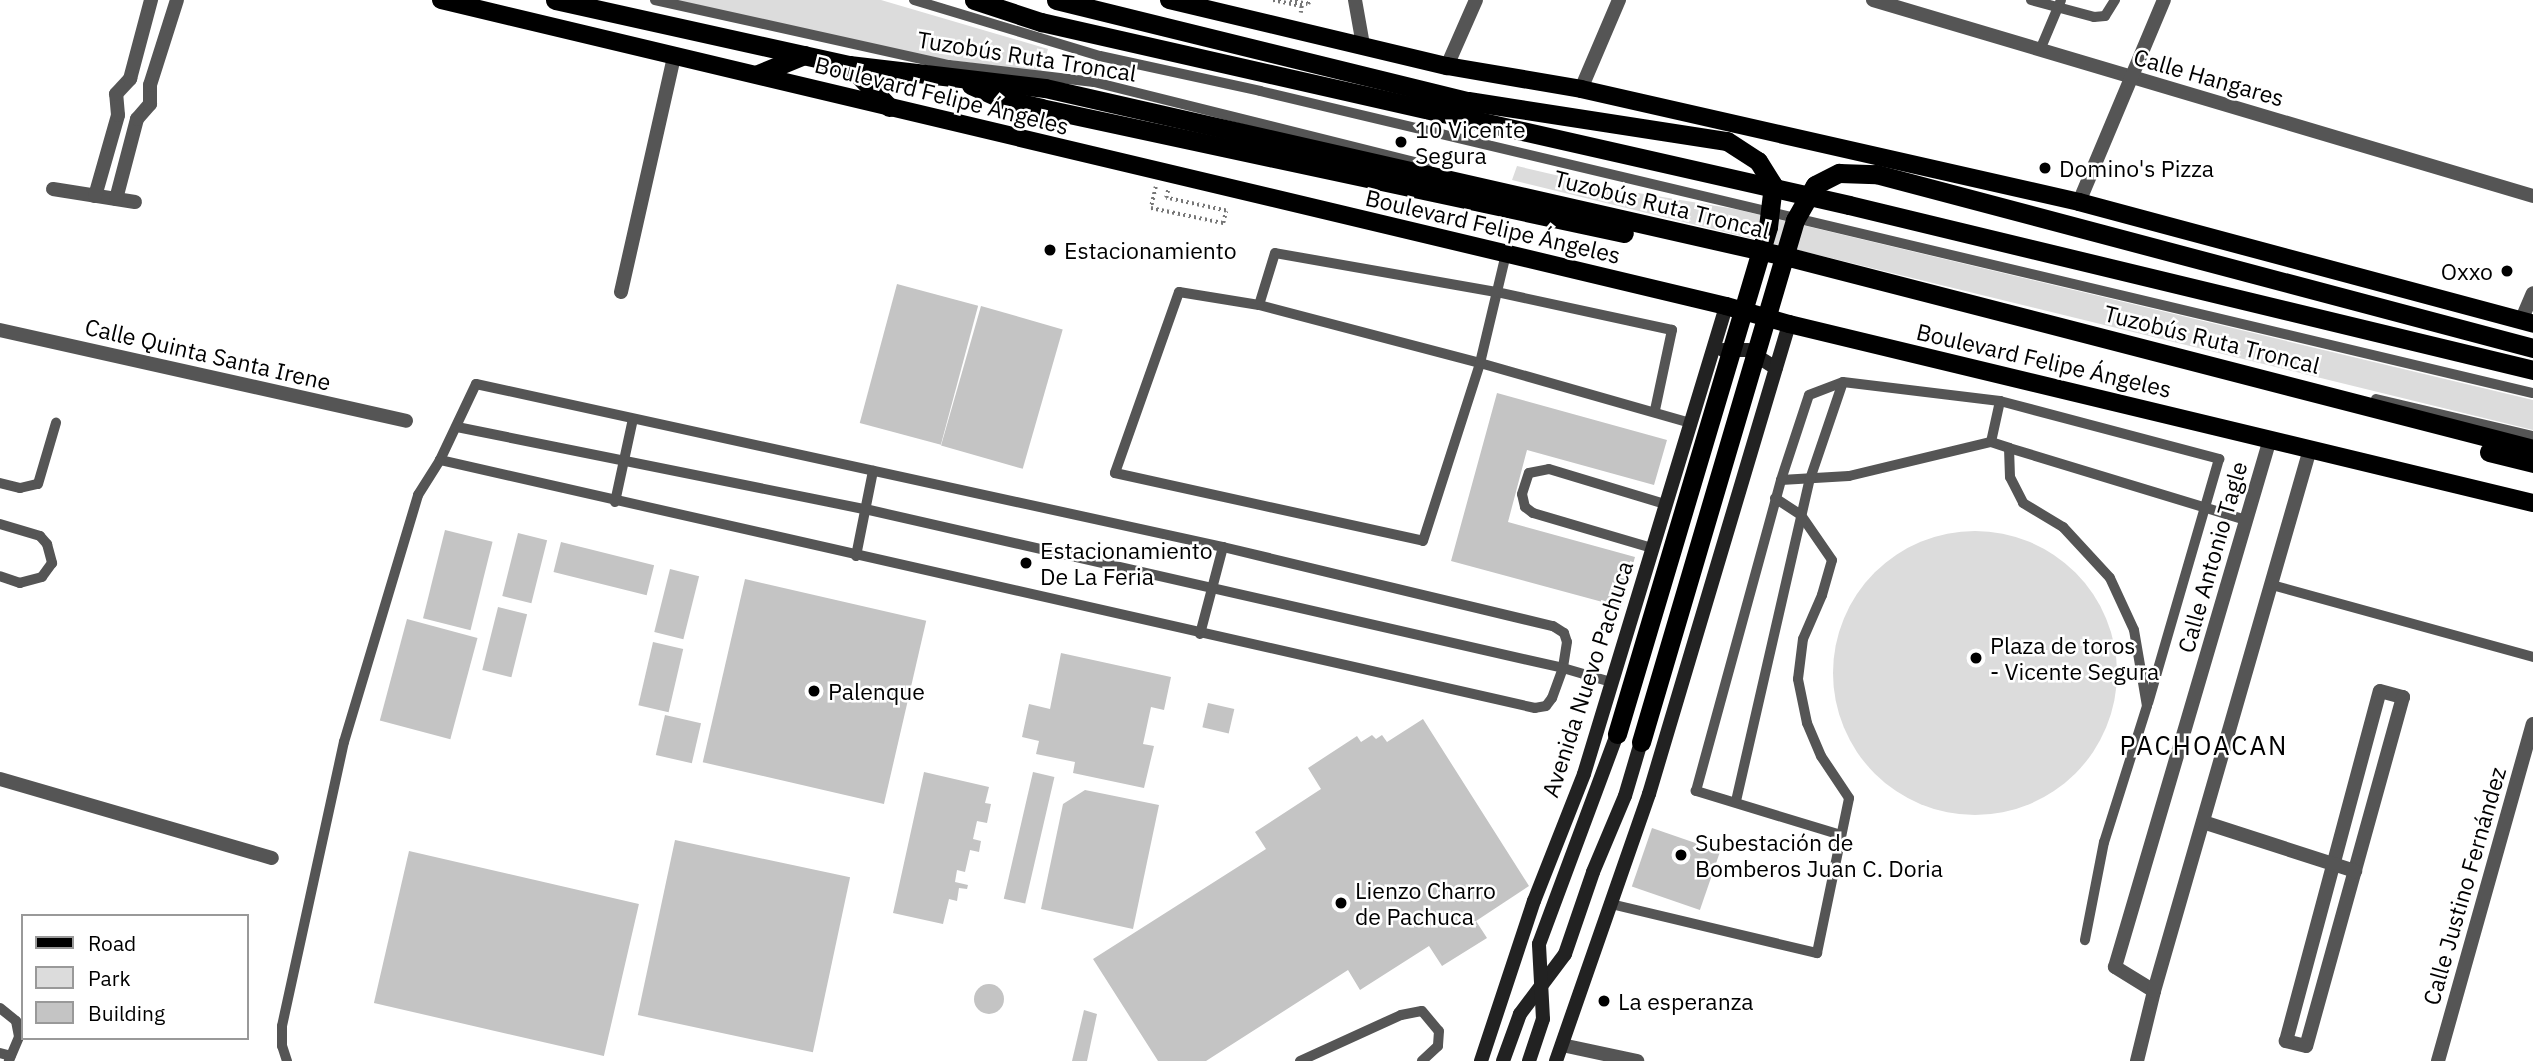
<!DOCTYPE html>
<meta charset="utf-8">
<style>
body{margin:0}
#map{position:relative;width:2533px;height:1061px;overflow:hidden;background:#fff;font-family:"IBM Plex Sans",sans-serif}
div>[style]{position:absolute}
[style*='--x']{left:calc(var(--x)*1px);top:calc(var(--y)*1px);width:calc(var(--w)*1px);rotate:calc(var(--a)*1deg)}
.green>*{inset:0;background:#dcdcdc}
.round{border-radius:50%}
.building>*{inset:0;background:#c4c4c4;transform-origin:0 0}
.path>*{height:3.5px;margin-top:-1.75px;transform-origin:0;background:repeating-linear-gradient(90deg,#777 0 2px,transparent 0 5.5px)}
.service>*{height:10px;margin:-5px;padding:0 5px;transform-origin:5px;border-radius:5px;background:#555}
.minor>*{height:14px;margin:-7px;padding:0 7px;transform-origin:7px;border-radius:7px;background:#555}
.secondary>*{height:14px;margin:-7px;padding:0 7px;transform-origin:7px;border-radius:7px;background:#222}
.primary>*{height:18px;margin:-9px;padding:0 9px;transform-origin:9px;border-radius:9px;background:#000}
.trunk>*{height:19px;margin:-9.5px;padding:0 9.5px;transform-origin:9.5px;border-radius:9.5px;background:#000}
.dots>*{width:19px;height:19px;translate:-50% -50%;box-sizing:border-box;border:4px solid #fff;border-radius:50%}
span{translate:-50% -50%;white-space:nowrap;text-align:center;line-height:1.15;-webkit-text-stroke:5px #fff;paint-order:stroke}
.street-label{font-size:23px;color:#000}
.poi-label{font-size:23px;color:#000}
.left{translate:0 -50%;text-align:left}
.right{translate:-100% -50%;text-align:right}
.quarter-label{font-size:26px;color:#000;letter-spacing:2px}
.legend{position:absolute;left:21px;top:914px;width:228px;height:126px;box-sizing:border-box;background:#fff;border:2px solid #999;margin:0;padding:9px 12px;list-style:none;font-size:21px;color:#000}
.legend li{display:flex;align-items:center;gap:14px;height:35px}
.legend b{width:35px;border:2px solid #999}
</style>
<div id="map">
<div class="green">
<div style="clip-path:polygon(671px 0,881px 0,1048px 49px,1041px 72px,942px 59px)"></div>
<div style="clip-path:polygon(1517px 166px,1620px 190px,1735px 209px,2533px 400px,2533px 430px,1512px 180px)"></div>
<div class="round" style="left:1833px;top:531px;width:284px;height:284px"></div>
</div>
<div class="building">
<div style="left:897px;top:284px;width:84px;height:144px;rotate:15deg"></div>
<div style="left:981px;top:306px;width:85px;height:145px;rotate:16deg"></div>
<div style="clip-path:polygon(1497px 393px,1667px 440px,1654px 485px,1527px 450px,1508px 522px,1635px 557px,1621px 607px,1451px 561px)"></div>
<div style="left:445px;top:530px;width:49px;height:91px;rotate:14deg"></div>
<div style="left:518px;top:533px;width:30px;height:65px;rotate:14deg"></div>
<div style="left:561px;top:542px;width:96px;height:31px;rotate:14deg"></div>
<div style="left:670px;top:569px;width:30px;height:65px;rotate:14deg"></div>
<div style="left:745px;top:579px;width:186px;height:188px;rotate:13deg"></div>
<div style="left:498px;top:607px;width:30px;height:65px;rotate:14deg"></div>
<div style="left:407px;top:619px;width:73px;height:105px;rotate:15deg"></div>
<div style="left:653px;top:642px;width:31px;height:65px;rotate:13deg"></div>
<div style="clip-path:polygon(1061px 653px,1171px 677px,1164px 710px,1151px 707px,1143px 744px,1154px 746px,1144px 788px,1073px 773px,1075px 762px,1036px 754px,1039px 741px,1022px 737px,1029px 704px,1050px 709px)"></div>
<div style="left:1208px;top:703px;width:27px;height:25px;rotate:13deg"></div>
<div style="left:665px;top:715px;width:37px;height:41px;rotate:13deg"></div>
<div style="clip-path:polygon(1423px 719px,1529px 886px,1476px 921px,1487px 938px,1442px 966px,1429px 946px,1360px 990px,1348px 970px,1206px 1061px,1158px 1061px,1093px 959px,1266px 849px,1255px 832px,1321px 789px,1308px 768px,1357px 736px,1361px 742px,1372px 735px,1376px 739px,1382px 735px,1387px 742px)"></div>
<div style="clip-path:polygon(924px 772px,989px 787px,985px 803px,991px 804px,987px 823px,977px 821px,973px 839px,981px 841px,979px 852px,970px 850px,965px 872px,957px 870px,955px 882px,968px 885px,967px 889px,959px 888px,957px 901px,949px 899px,943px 924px,893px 913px)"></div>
<div style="left:1033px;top:772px;width:22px;height:130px;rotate:13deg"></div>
<div style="clip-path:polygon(1085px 790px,1159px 805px,1133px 929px,1041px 909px,1063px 804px)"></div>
<div style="left:1652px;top:828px;width:72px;height:62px;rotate:19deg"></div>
<div style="left:675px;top:840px;width:179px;height:179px;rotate:12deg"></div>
<div style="left:409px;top:851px;width:236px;height:156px;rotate:13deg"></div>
<div class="round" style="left:974px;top:984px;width:30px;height:30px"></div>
<div style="clip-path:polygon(1084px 1010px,1097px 1014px,1087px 1061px,1072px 1061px)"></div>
</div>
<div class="path">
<div style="--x:1273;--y:0;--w:30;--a:12"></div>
<div style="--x:1302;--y:6;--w:7;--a:98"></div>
<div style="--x:1290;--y:0;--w:18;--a:13"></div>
<div style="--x:1308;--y:4;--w:4;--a:-63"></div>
<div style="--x:1156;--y:187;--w:22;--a:103"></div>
<div style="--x:1151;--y:208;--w:74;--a:11.8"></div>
<div style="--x:1223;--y:223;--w:12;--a:-76"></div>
<div style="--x:1226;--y:211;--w:61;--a:-167.8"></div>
<div style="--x:1166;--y:198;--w:8;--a:-76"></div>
</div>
<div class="service">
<div style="--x:655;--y:0;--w:301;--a:12.5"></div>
<div style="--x:949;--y:65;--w:146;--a:6.7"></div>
<div style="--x:1094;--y:82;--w:343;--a:14"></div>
<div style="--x:914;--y:0;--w:194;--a:16.8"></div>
<div style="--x:1100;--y:56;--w:164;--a:12.3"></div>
<div style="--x:1260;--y:91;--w:1308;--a:13.35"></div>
<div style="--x:2031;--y:0;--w:65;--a:15.1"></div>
<div style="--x:2094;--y:17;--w:11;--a:-5"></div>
<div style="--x:2105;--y:16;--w:19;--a:-58"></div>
<div style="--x:2040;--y:50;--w:54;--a:-67.2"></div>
<div style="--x:1259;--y:305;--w:228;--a:14.7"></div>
<div style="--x:1480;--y:363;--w:112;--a:-76.6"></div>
<div style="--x:476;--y:384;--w:765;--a:12.31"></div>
<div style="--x:1223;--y:547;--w:339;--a:13.5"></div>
<div style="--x:1553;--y:626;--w:13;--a:32"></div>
<div style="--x:1564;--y:633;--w:9;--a:72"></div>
<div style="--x:1567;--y:642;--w:26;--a:99"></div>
<div style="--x:1563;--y:668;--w:32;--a:110"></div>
<div style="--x:1552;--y:698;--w:10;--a:127"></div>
<div style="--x:1546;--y:706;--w:11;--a:170"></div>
<div style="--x:1535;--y:708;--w:1123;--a:-167.24"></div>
<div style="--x:440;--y:460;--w:84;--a:-64.7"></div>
<div style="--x:2376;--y:399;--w:161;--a:13.3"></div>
<div style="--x:1655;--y:410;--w:82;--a:-78"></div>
<div style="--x:1672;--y:330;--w:180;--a:-167.8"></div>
<div style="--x:1496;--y:292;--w:224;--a:-170"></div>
<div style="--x:1275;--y:253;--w:54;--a:107.1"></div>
<div style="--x:1259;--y:305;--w:81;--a:-170.8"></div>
<div style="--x:1179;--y:292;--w:192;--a:109.5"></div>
<div style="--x:1115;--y:473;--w:315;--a:12.4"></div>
<div style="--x:1423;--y:541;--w:187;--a:-72.2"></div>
<div style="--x:1480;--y:363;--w:218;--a:15.9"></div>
<div style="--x:457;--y:427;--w:416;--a:11.4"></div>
<div style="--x:865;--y:509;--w:716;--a:12.83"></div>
<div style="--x:1563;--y:668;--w:50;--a:16.3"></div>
<div style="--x:1991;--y:442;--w:42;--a:-77.6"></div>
<div style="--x:2000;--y:401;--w:227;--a:14.8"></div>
<div style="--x:2219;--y:459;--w:254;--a:106.2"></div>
<div style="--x:2009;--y:448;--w:248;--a:16.9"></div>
<div style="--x:1781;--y:480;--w:68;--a:-3.4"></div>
<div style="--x:1849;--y:476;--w:146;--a:-13.5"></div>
<div style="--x:1991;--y:442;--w:19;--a:18"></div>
<div style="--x:2009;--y:448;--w:29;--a:88"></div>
<div style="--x:2010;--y:477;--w:29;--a:63"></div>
<div style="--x:2023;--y:503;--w:47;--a:31"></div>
<div style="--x:2063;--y:527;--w:69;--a:47.3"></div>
<div style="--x:2110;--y:578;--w:57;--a:65.2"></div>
<div style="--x:2134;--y:630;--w:77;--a:80.3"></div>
<div style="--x:2147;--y:706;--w:143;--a:107.5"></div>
<div style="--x:2104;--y:842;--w:100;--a:101"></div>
<div style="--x:0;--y:483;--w:21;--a:14"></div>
<div style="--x:20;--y:488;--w:18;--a:-13"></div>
<div style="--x:38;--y:484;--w:64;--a:-73.6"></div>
<div style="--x:615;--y:502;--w:85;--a:-77.8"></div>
<div style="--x:0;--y:524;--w:42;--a:16.7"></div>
<div style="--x:40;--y:536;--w:11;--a:49"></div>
<div style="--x:47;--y:544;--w:20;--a:75"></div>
<div style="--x:52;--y:563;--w:17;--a:126"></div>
<div style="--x:42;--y:577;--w:23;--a:165"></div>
<div style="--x:20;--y:583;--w:21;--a:-161"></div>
<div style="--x:1652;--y:548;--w:124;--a:-163.6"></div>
<div style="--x:1533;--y:513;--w:10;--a:-143"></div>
<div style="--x:1525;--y:507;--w:13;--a:-103"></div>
<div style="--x:1522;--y:494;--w:22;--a:-72"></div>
<div style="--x:1529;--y:473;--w:20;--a:-11"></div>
<div style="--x:1549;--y:469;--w:121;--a:16.8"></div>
<div style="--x:856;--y:556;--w:87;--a:-78.7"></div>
<div style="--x:2272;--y:585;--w:271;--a:15.4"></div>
<div style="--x:1200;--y:634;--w:90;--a:-75.2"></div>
<div style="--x:1736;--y:801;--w:330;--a:-77.1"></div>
<div style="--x:1810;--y:479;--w:102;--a:-71.2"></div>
<div style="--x:1841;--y:835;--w:152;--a:-163.1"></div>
<div style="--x:1696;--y:791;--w:322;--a:-74.7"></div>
<div style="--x:1781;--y:480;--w:89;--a:-71.8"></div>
<div style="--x:1809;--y:395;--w:36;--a:-21"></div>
<div style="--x:1843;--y:382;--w:158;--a:6.9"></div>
<div style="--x:1611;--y:904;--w:212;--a:13.4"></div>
<div style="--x:1817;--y:953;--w:158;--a:-78.3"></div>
<div style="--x:1849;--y:798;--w:50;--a:-123.7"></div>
<div style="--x:1821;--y:756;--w:36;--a:-113"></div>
<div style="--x:1807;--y:723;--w:45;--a:-101.6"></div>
<div style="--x:1798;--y:679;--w:40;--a:-82.9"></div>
<div style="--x:1803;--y:639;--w:48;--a:-66.6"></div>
<div style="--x:1822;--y:595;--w:36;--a:-74"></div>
<div style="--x:1832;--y:560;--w:55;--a:-124.6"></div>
<div style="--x:1801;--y:515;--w:31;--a:-147"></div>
<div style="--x:0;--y:1008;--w:21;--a:39"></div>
<div style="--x:16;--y:1021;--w:16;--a:79"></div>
<div style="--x:19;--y:1037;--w:26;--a:113"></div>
<div style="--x:0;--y:1053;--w:11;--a:15"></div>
<div style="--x:287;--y:1061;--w:16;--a:-108"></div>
<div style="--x:282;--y:1046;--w:20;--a:-90"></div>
<div style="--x:282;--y:1026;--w:291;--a:-77.7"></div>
<div style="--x:344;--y:742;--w:258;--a:-73.3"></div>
<div style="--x:418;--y:495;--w:41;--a:-57.8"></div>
<div style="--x:1300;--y:1061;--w:111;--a:-24.5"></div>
<div style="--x:1401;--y:1015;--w:21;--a:-11"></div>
<div style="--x:1422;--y:1011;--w:26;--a:50"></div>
<div style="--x:1439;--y:1031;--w:15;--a:94"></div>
<div style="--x:1438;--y:1046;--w:22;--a:137"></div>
</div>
<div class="minor">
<div style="--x:1355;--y:0;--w:46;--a:79.9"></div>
<div style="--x:1873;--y:0;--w:688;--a:16.54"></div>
<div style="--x:1447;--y:66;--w:72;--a:-66.3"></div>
<div style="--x:1581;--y:89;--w:97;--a:-66.9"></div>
<div style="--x:53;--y:189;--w:83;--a:9"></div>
<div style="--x:95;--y:196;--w:84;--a:-74.1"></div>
<div style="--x:118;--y:115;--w:21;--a:-95"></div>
<div style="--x:116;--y:94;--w:21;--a:-47"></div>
<div style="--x:130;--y:79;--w:82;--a:-75.1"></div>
<div style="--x:116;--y:199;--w:83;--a:-75.3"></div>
<div style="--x:137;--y:119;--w:20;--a:-49"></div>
<div style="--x:150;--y:104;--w:19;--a:-90"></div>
<div style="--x:150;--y:85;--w:89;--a:-72.4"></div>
<div style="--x:2079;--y:202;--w:219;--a:-67.2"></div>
<div style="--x:621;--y:292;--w:242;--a:-77.3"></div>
<div style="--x:2521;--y:321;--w:30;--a:-67"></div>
<div style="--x:0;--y:330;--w:416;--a:12.6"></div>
<div style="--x:2380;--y:691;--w:24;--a:15"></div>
<div style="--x:2403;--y:697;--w:362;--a:105.5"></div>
<div style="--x:2306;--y:1046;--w:21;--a:-166"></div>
<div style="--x:2286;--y:1041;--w:362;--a:-75"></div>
<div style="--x:0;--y:779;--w:283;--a:16.2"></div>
<div style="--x:2203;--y:822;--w:160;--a:17.9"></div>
<div style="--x:2154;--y:991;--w:46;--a:-148.4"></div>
<div style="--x:2115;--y:967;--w:550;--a:-73.64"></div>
<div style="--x:1562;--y:1045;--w:77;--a:12"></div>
<div style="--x:2137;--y:1061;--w:72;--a:-76.3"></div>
<div style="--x:2154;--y:991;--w:564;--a:-73.94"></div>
<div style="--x:2438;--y:1061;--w:350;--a:-74.3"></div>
</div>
<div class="secondary">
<div style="--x:1723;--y:350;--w:24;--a:0"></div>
<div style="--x:1747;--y:350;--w:34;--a:32"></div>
<div style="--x:1481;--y:1061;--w:169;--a:-71.7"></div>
<div style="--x:1534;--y:901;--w:136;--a:-68.5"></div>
<div style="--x:1584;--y:774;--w:489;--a:-73.1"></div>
<div style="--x:1503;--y:1061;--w:50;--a:-70.1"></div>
<div style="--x:1520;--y:1014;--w:75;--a:-53.1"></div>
<div style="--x:1565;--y:954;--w:87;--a:-71.1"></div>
<div style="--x:1593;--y:872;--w:82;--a:-67.2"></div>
<div style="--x:1625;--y:796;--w:56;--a:-73.5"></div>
<div style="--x:1529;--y:1061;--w:44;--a:-71.6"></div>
<div style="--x:1543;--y:1019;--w:75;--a:-93.1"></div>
<div style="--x:1539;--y:944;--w:224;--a:-69.6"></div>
<div style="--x:1556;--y:1061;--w:283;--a:-70.8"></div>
<div style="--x:1649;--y:794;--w:490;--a:-73.4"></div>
</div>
<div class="primary">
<div style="--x:441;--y:0;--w:1321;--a:13.39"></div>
<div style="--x:1726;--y:306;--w:66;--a:15.9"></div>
<div style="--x:1789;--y:324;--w:765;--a:13.53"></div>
<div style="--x:1169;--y:0;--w:286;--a:13.4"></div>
<div style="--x:1447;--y:66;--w:136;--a:9.7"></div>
<div style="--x:1581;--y:89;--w:511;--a:12.78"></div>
<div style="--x:2079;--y:202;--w:470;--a:15"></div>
</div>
<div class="trunk">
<div style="--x:555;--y:0;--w:301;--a:12.5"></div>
<div style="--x:849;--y:65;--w:197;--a:6.7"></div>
<div style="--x:1045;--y:88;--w:767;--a:12.8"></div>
<div style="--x:1793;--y:258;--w:764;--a:14.47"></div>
<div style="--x:974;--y:0;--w:71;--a:18.2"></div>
<div style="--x:1041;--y:22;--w:828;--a:12.76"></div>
<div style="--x:1849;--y:205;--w:704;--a:13.56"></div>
<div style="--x:1056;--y:0;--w:424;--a:13.8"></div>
<div style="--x:1468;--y:101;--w:262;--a:8.8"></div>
<div style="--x:1727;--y:141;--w:37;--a:33"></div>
<div style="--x:1758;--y:161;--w:28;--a:58"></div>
<div style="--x:1773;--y:185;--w:42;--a:96.8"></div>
<div style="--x:1768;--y:227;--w:529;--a:106.59"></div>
<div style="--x:849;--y:65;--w:58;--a:46.4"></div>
<div style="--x:758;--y:74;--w:50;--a:-22.4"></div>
<div style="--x:971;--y:85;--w:35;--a:24"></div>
<div style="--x:1003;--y:99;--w:39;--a:13"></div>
<div style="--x:1041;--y:108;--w:596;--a:12.1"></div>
<div style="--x:2489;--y:452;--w:45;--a:14"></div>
<div style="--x:1641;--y:742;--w:544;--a:-73.56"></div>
<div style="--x:1795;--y:220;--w:40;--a:-60.3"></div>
<div style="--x:1815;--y:185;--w:27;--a:-27"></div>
<div style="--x:1839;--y:173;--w:37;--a:2"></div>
<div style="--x:1876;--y:174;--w:680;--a:14.83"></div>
</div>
<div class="dots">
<div style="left:1401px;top:142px;background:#000"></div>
<div style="left:2045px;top:168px;background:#000"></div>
<div style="left:1050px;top:250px;background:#000"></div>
<div style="left:2507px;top:271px;background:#000"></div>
<div style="left:1026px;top:563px;background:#000"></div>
<div style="left:1976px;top:658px;background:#000"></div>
<div style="left:814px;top:691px;background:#000"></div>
<div style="left:1681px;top:855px;background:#000"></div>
<div style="left:1341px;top:903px;background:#000"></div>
<div style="left:1604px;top:1001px;background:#000"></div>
</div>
<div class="street-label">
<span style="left:1027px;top:56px;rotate:9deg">Tuzobús Ruta Troncal</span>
<span style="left:2209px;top:77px;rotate:16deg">Calle Hangares</span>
<span style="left:942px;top:95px;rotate:14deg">Boulevard Felipe Ángeles</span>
<span style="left:1662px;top:204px;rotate:14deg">Tuzobús Ruta Troncal</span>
<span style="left:1493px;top:226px;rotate:13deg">Boulevard Felipe Ángeles</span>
<span style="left:2212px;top:339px;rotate:14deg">Tuzobús Ruta Troncal</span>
<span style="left:208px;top:354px;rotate:13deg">Calle Quinta Santa Irene</span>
<span style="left:2044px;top:360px;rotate:13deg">Boulevard Felipe Ángeles</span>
<span style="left:2212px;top:557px;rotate:-74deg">Calle Antonio Tagle</span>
<span style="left:1587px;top:679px;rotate:-72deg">Avenida Nuevo Pachuca</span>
<span style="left:2464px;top:886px;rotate:-74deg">Calle Justino Fernández</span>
</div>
<div class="poi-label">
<span class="left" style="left:1415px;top:142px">10 Vicente<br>Segura</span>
<span class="left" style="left:2059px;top:168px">Domino's Pizza</span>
<span class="left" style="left:1064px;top:250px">Estacionamiento</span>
<span class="right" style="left:2493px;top:271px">Oxxo</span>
<span class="left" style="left:1040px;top:563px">Estacionamiento<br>De La Feria</span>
<span class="left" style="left:1990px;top:658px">Plaza de toros<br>- Vicente Segura</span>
<span class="left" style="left:828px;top:691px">Palenque</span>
<span class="left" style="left:1695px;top:855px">Subestación de<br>Bomberos Juan C. Doria</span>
<span class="left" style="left:1355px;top:903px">Lienzo Charro<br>de Pachuca</span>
<span class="left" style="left:1618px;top:1001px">La esperanza</span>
</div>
<div class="quarter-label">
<span style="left:2204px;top:746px">PACHOACAN</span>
</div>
<ul class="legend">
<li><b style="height:9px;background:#000"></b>Road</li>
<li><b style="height:19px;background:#dcdcdc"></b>Park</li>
<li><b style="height:19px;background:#c4c4c4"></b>Building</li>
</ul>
</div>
